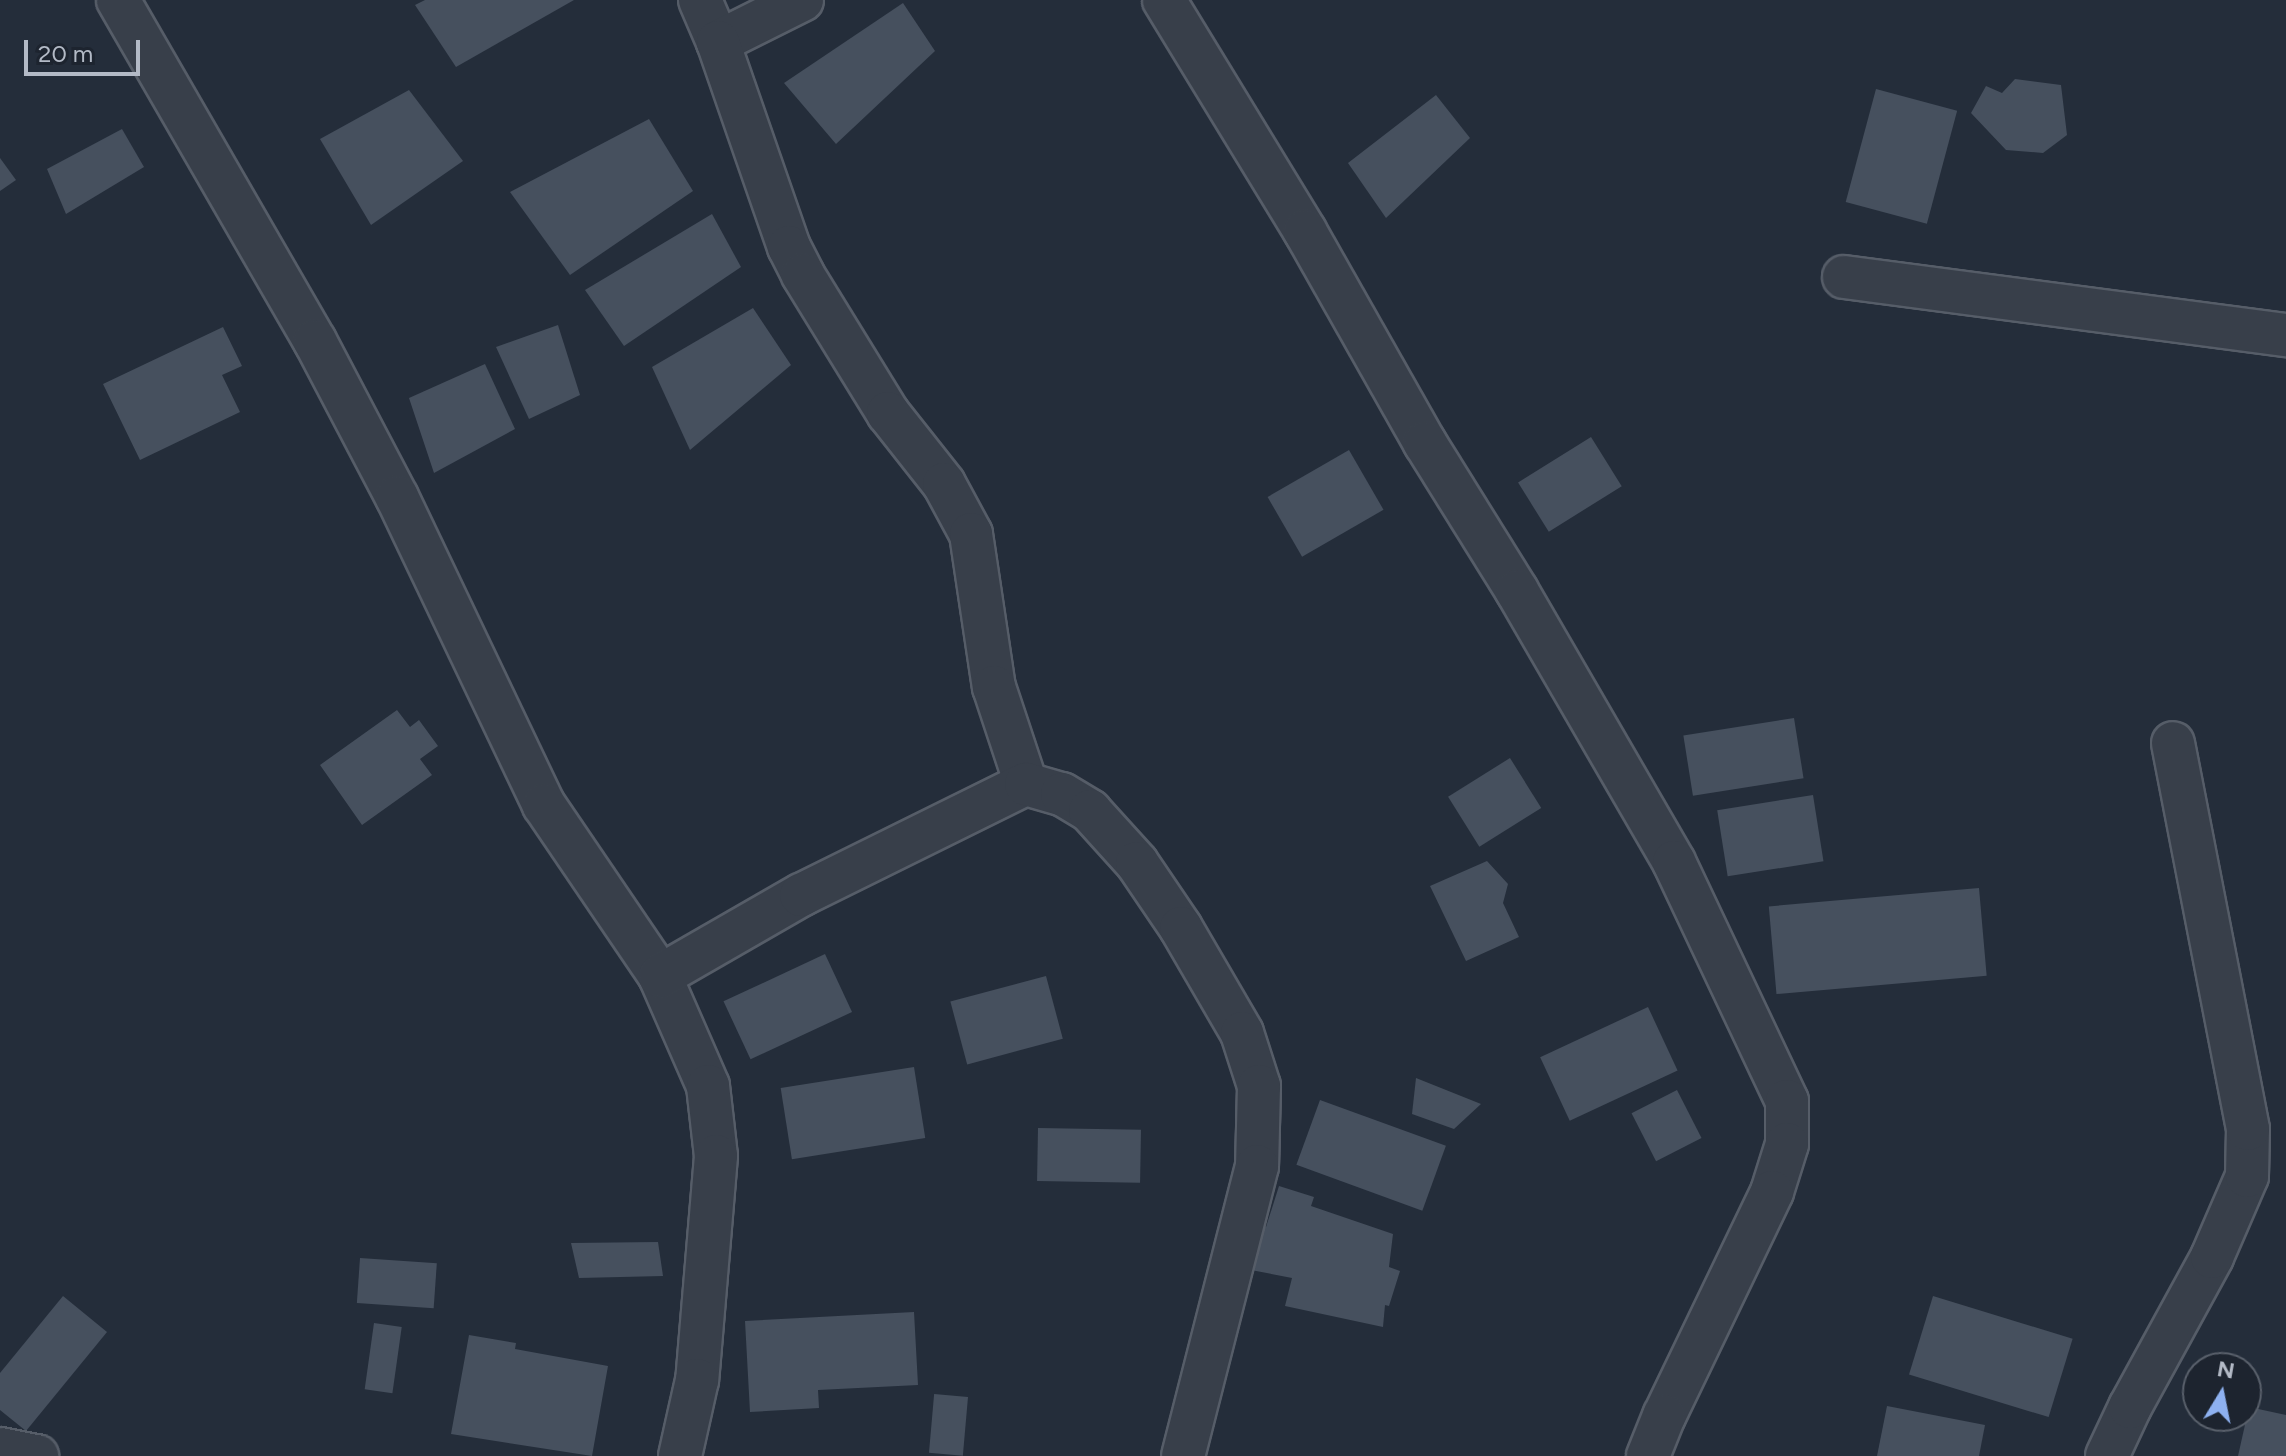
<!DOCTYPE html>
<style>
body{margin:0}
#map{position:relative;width:2286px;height:1456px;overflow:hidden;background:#242d3a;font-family:Figtree,sans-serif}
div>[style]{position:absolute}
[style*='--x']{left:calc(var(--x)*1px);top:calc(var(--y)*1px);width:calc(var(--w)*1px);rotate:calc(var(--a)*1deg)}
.building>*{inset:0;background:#46505e;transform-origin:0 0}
.roads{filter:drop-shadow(2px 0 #565d68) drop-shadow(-2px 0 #565d68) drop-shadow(0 2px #565d68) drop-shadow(0 -2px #565d68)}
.minor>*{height:42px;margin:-21px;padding:0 21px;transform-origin:21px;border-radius:21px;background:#383f4a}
span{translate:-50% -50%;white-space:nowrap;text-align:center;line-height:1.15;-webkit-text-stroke:6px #1d242f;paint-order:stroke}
.north{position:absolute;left:2182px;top:1352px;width:80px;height:80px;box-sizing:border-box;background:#1d242f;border:2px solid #59606b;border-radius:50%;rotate:10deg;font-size:22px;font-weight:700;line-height:32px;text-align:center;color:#b3bac6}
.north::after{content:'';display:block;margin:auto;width:28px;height:36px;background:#8eb1f0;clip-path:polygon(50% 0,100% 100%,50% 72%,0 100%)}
.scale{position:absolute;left:24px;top:40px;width:116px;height:36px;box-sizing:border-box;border:4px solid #b3bac6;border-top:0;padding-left:10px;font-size:24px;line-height:28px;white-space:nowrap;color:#b3bac6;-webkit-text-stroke:6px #1d242f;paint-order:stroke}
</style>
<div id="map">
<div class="building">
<div style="clip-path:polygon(425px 0,574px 0,456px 67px,415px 5px)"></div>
<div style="clip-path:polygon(903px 3px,935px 51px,836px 144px,784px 83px)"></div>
<div style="clip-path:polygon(2015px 79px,2061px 85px,2067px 135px,2043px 153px,2006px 150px,1971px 113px,1986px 86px,2002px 93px)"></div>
<div style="left:1876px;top:89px;width:84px;height:117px;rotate:15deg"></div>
<div style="clip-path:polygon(409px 90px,463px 161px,371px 225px,320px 139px)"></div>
<div style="clip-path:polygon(1436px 95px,1470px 138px,1386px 218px,1348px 163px)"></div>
<div style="clip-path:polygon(649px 119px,693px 191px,570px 275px,510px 192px)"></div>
<div style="clip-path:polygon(122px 129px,144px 167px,66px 214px,47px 169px)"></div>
<div style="clip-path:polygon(0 158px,16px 180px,0 191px)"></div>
<div style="clip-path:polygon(712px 214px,741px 267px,624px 346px,585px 290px)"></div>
<div style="clip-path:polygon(753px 308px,791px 365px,690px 450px,652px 367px)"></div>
<div style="clip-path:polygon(558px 325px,580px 395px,529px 419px,496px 347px)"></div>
<div style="clip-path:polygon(223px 327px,242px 366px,222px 375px,240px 412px,140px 460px,103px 384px)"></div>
<div style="clip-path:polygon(485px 364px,515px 429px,434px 473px,409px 398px)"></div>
<div style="left:1591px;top:437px;width:58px;height:86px;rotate:58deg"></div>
<div style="left:1349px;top:450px;width:69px;height:94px;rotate:60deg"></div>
<div style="clip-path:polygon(397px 710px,410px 727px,419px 720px,438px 746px,420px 759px,432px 775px,362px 825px,320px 765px)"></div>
<div style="left:1794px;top:718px;width:61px;height:112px;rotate:81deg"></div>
<div style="left:1510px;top:758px;width:59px;height:73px;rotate:58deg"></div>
<div style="left:1813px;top:795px;width:67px;height:97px;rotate:81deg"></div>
<div style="clip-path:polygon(1487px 861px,1508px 884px,1503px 903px,1519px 937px,1466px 961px,1430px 886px)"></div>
<div style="left:1979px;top:888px;width:88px;height:211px;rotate:85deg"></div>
<div style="left:825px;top:954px;width:64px;height:112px;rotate:65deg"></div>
<div style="left:1046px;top:976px;width:65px;height:99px;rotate:75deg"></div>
<div style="left:1648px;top:1007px;width:70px;height:119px;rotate:65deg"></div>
<div style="left:914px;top:1067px;width:72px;height:135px;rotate:81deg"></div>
<div style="clip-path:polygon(1416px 1078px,1481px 1104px,1454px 1129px,1412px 1114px)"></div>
<div style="left:1677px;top:1090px;width:54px;height:51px;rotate:63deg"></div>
<div style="left:1320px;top:1100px;width:134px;height:69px;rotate:20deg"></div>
<div style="left:1038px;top:1128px;width:103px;height:53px;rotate:1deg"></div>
<div style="clip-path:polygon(1279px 1186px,1314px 1197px,1311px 1206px,1393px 1234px,1389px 1267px,1400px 1271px,1389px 1306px,1385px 1305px,1383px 1327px,1285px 1306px,1292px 1278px,1251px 1270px,1257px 1224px,1266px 1227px)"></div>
<div style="clip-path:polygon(658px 1242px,663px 1276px,579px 1278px,571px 1243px)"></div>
<div style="left:360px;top:1258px;width:77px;height:45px;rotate:4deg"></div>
<div style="clip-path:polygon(63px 1296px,107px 1332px,26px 1431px,0 1410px,0 1373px)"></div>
<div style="left:1933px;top:1296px;width:146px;height:82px;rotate:17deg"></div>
<div style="clip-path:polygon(914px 1312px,918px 1385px,818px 1390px,819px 1408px,750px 1412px,745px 1321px)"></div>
<div style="left:374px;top:1323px;width:28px;height:67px;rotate:8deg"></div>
<div style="clip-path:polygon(469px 1335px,516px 1343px,515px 1349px,608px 1366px,592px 1456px,451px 1434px)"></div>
<div style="left:968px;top:1397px;width:59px;height:34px;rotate:95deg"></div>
<div style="clip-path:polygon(1887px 1406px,1985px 1425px,1979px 1456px,1877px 1456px)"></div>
<div style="clip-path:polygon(2249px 1407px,2286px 1415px,2286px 1456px,2238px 1456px)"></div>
</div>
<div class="roads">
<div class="minor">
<div style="--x:118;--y:0;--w:394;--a:60"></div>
<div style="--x:315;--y:341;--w:176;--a:62.3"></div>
<div style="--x:397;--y:497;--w:341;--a:64.5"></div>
<div style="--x:544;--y:805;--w:207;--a:55.8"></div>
<div style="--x:660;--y:976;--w:120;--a:66.4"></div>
<div style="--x:708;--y:1086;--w:70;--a:83.5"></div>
<div style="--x:716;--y:1156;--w:225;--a:94.8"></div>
<div style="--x:697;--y:1380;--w:78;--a:102.6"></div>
<div style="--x:700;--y:0;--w:46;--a:66.8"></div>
<div style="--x:802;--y:0;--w:94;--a:153.4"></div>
<div style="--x:718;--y:42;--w:217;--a:70.9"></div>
<div style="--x:789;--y:247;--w:31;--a:63"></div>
<div style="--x:803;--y:275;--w:162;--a:58.4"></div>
<div style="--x:888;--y:413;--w:90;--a:51.7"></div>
<div style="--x:944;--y:484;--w:57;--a:61.6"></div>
<div style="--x:971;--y:534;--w:155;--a:81.5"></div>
<div style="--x:994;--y:687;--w:102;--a:71.7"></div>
<div style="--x:1164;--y:0;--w:271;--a:58.6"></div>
<div style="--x:1305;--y:231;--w:244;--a:60.5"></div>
<div style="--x:1425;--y:443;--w:174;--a:58.1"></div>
<div style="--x:1517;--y:591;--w:313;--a:59.9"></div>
<div style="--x:1674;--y:862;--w:264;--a:64.7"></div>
<div style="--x:1787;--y:1101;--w:43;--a:90"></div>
<div style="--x:1787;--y:1144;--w:50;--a:107.4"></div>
<div style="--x:1772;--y:1192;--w:249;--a:115.7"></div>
<div style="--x:1664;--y:1416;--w:43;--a:111.8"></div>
<div style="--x:1844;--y:277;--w:446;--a:7.5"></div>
<div style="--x:660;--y:976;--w:163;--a:-29.9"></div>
<div style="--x:801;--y:895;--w:251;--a:-26.3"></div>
<div style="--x:1026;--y:784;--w:37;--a:16"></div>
<div style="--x:1062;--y:794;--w:33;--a:31"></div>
<div style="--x:1090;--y:811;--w:70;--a:47.9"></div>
<div style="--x:1137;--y:863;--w:78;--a:55.9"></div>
<div style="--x:1181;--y:928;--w:121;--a:59.8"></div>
<div style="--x:1242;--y:1033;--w:56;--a:72.2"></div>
<div style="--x:1259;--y:1086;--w:80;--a:91.4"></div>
<div style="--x:1257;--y:1166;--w:299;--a:104.3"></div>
<div style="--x:0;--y:1449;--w:38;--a:11"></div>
<div style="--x:2107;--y:1456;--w:54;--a:-64.9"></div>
<div style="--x:2130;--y:1407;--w:171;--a:-61.3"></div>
<div style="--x:2212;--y:1257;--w:88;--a:-66.6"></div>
<div style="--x:2247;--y:1176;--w:47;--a:-88.8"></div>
<div style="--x:2248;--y:1129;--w:393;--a:-101"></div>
</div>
</div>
<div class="north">N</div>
<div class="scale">20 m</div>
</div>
